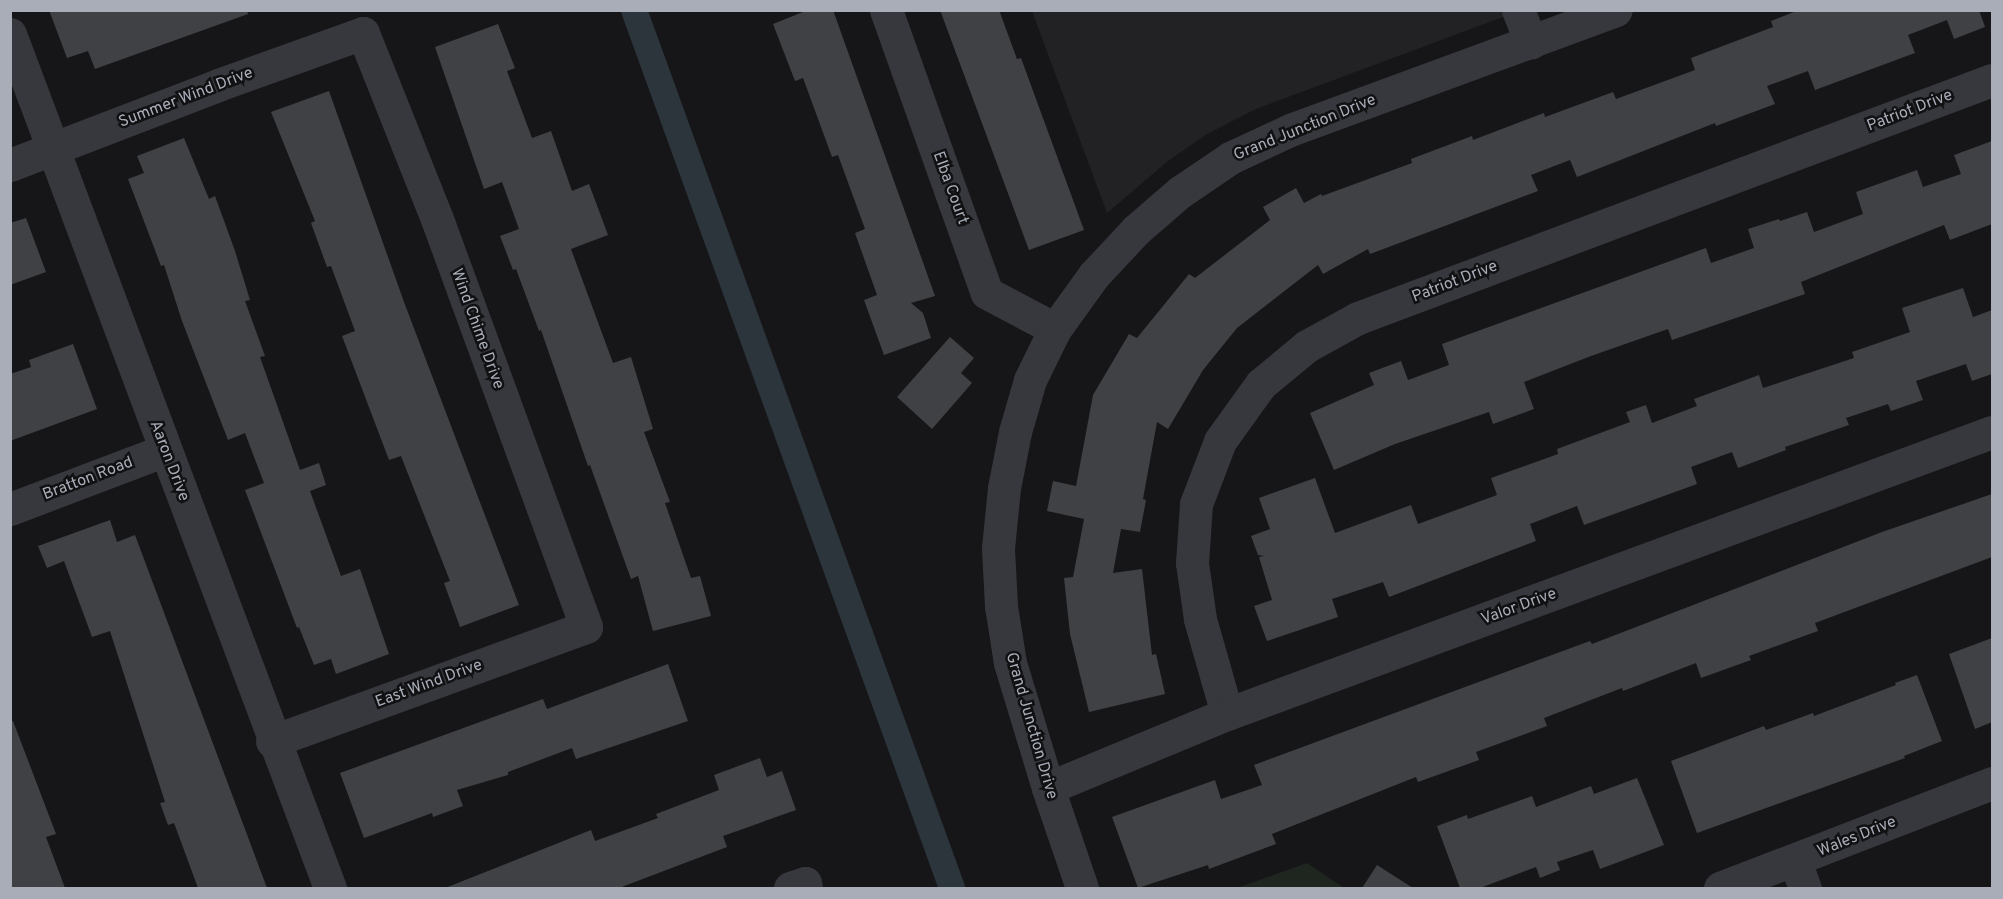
<!DOCTYPE html>
<style>
body{margin:0}
#map{position:relative;width:2003px;height:899px;overflow:hidden;background:#161618;font-family:Overpass,sans-serif}
div>[style]{position:absolute}
[style*='--x']{left:calc(var(--x)*1px);top:calc(var(--y)*1px);width:calc(var(--w)*1px);rotate:calc(var(--a)*1deg)}
.built>*{inset:0;background:#222225}
.green>*{inset:0;background:#1e261f}
.canal>*{height:26px;margin:-13px;padding:0 13px;transform-origin:13px;border-radius:13px;background:#2c353c}
.building>*{inset:0;background:#404145}
.minor>*{height:33px;margin:-16.5px;padding:0 16.5px;transform-origin:16.5px;border-radius:16.5px;background:#37383d}
span{translate:-50% -50%;white-space:nowrap;text-align:center;line-height:1.15;-webkit-text-stroke:5px #111113;paint-order:stroke}
.street-label{font-size:16px;color:#a8adb8}
.frame{position:absolute;inset:0;border:12px solid #a8adb8;pointer-events:none}
</style>
<div id="map">
<div class="built">
<div style="clip-path:polygon(1032px 11px,1519px 11px,1256px 109px,1207px 134px,1168px 161px,1107px 213px)"></div>
</div>
<div class="green">
<div style="clip-path:polygon(1307px 863px,1344px 888px,1237px 888px)"></div>
</div>
<div class="canal">
<div style="--x:634;--y:10;--w:934;--a:70.09"></div>
</div>
<div class="building">
<div style="clip-path:polygon(49px 10px,247px 10px,248px 14px,95px 69px,88px 51px,67px 58px)"></div>
<div style="clip-path:polygon(808px 10px,833px 10px,935px 296px,911px 303px,923px 313px,931px 338px,884px 355px,864px 300px,877px 295px,855px 233px,865px 229px,838px 155px,832px 157px,803px 78px,795px 81px,773px 24px)"></div>
<div style="clip-path:polygon(940px 10px,999px 10px,1017px 59px,1021px 58px,1084px 230px,1029px 250px)"></div>
<div style="clip-path:polygon(1799px 10px,1979px 10px,1985px 27px,1954px 39px,1947px 20px,1908px 35px,1915px 53px,1815px 90px,1808px 71px,1767px 86px,1775px 104px,1716px 126px,1715px 123px,1577px 177px,1570px 160px,1531px 175px,1538px 191px,1370px 254px,1368px 249px,1323px 274px,1318px 265px,1237px 328px,1203px 370px,1168px 429px,1157px 422px,1143px 499px,1146px 500px,1140px 532px,1121px 529px,1113px 573px,1142px 569px,1152px 655px,1156px 654px,1165px 694px,1089px 712px,1070px 634px,1064px 578px,1073px 577px,1084px 519px,1047px 511px,1053px 481px,1076px 486px,1093px 395px,1129px 334px,1137px 338px,1189px 274px,1195px 278px,1270px 220px,1263px 207px,1296px 188px,1304px 203px,1321px 194px,1322px 196px,1412px 163px,1411px 159px,1472px 136px,1473px 140px,1544px 113px,1545px 117px,1613px 92px,1616px 99px,1695px 70px,1691px 58px,1773px 27px,1771px 21px)"></div>
<div style="clip-path:polygon(498px 24px,515px 68px,507px 71px,532px 138px,551px 131px,572px 191px,589px 184px,608px 235px,571px 249px,613px 363px,631px 357px,653px 429px,644px 432px,670px 502px,665px 503px,691px 578px,700px 576px,711px 616px,653px 631px,638px 576px,631px 579px,590px 465px,588px 466px,541px 330px,539px 331px,516px 269px,513px 270px,500px 236px,519px 229px,502px 182px,484px 189px,435px 47px)"></div>
<div style="clip-path:polygon(329px 91px,404px 302px,519px 605px,460px 627px,444px 583px,450px 581px,401px 456px,389px 460px,342px 336px,355px 331px,331px 266px,327px 267px,311px 223px,315px 221px,271px 112px)"></div>
<div style="clip-path:polygon(184px 138px,209px 199px,215px 196px,235px 251px,250px 300px,245px 301px,265px 356px,260px 357px,300px 470px,319px 463px,326px 485px,310px 491px,341px 576px,360px 569px,389px 654px,336px 674px,331px 659px,314px 665px,299px 627px,297px 628px,245px 490px,264px 483px,245px 433px,228px 440px,182px 321px,164px 265px,161px 266px,128px 179px,144px 173px,137px 156px)"></div>
<div style="clip-path:polygon(1992px 141px,1992px 224px,1950px 240px,1944px 225px,1801px 282px,1805px 294px,1672px 340px,1668px 329px,1591px 356px,1524px 382px,1534px 409px,1493px 424px,1489px 412px,1395px 444px,1334px 470px,1310px 413px,1374px 385px,1369px 373px,1401px 361px,1408px 380px,1449px 365px,1442px 344px,1706px 248px,1711px 263px,1754px 248px,1748px 229px,1779px 219px,1780px 221px,1807px 212px,1814px 232px,1863px 214px,1856px 192px,1917px 170px,1923px 187px,1961px 174px,1954px 155px)"></div>
<div style="clip-path:polygon(26px 218px,46px 272px,10px 285px,10px 223px)"></div>
<div style="clip-path:polygon(1963px 288px,1973px 317px,1992px 310px,1992px 374px,1972px 381px,1966px 364px,1916px 381px,1923px 400px,1891px 411px,1888px 404px,1846px 418px,1849px 425px,1785px 447px,1786px 450px,1738px 468px,1732px 452px,1691px 467px,1697px 484px,1584px 525px,1577px 506px,1530px 524px,1536px 541px,1389px 597px,1383px 582px,1332px 599px,1338px 617px,1267px 641px,1254px 606px,1272px 600px,1259px 557px,1264px 556px,1258px 555px,1251px 536px,1270px 529px,1259px 498px,1315px 478px,1335px 533px,1411px 505px,1418px 524px,1497px 495px,1491px 478px,1558px 454px,1557px 449px,1630px 422px,1626px 412px,1646px 405px,1652px 423px,1697px 406px,1694px 399px,1759px 375px,1763px 388px,1854px 358px,1852px 352px,1910px 332px,1902px 308px)"></div>
<div style="clip-path:polygon(950px 337px,974px 358px,961px 373px,972px 383px,932px 429px,897px 397px)"></div>
<div style="clip-path:polygon(73px 344px,97px 409px,10px 441px,10px 374px,31px 367px,29px 360px)"></div>
<div style="clip-path:polygon(1992px 494px,1992px 557px,1815px 623px,1818px 631px,1749px 656px,1751px 660px,1701px 678px,1696px 663px,1623px 691px,1622px 688px,1544px 718px,1547px 726px,1476px 752px,1479px 760px,1418px 782px,1416px 777px,1272px 834px,1276px 844px,1209px 869px,1208px 865px,1138px 888px,1112px 817px,1215px 780px,1221px 799px,1262px 785px,1254px 765px,1590px 641px,1592px 644px,1882px 532px)"></div>
<div style="clip-path:polygon(110px 520px,117px 542px,135px 535px,267px 888px,198px 888px,174px 823px,168px 825px,160px 803px,165px 802px,110px 631px,92px 637px,64px 561px,47px 568px,38px 546px)"></div>
<div style="clip-path:polygon(1992px 638px,1992px 722px,1975px 729px,1949px 654px)"></div>
<div style="clip-path:polygon(668px 664px,688px 721px,576px 759px,572px 748px,508px 772px,508px 775px,457px 790px,463px 806px,433px 817px,432px 813px,364px 838px,340px 773px,543px 699px,547px 709px)"></div>
<div style="clip-path:polygon(1917px 675px,1942px 741px,1904px 756px,1905px 758px,1697px 833px,1671px 761px,1764px 726px,1766px 730px,1813px 713px,1814px 716px,1896px 685px,1895px 683px)"></div>
<div style="clip-path:polygon(10px 721px,13px 721px,56px 834px,46px 837px,65px 888px,10px 888px)"></div>
<div style="clip-path:polygon(760px 758px,767px 777px,782px 771px,796px 810px,723px 836px,727px 847px,619px 888px,445px 888px,591px 830px,595px 841px,658px 818px,656px 814px,719px 790px,714px 775px)"></div>
<div style="clip-path:polygon(1637px 778px,1664px 845px,1600px 869px,1593px 850px,1557px 862px,1560px 870px,1540px 878px,1536px 867px,1480px 888px,1460px 888px,1437px 826px,1467px 815px,1468px 819px,1532px 796px,1536px 807px,1591px 786px,1594px 794px)"></div>
<div style="clip-path:polygon(1377px 865px,1413px 888px,1362px 888px)"></div>
</div>
<div class="minor">
<div style="--x:886;--y:10;--w:300;--a:70.4"></div>
<div style="--x:987;--y:293;--w:77;--a:27.9"></div>
<div style="--x:1518;--y:10;--w:35;--a:68"></div>
<div style="--x:10;--y:34;--w:912;--a:69.46"></div>
<div style="--x:10;--y:165;--w:223;--a:-21"></div>
<div style="--x:218;--y:85;--w:154;--a:-19.7"></div>
<div style="--x:363;--y:33;--w:200;--a:68.3"></div>
<div style="--x:437;--y:219;--w:434;--a:69.9"></div>
<div style="--x:586;--y:627;--w:334;--a:160"></div>
<div style="--x:10;--y:509;--w:166;--a:-20.8"></div>
<div style="--x:1227;--y:714;--w:99;--a:-105.9"></div>
<div style="--x:1200;--y:619;--w:57;--a:-98.1"></div>
<div style="--x:1192;--y:563;--w:59;--a:-86.1"></div>
<div style="--x:1196;--y:504;--w:67;--a:-69.1"></div>
<div style="--x:1220;--y:441;--w:70;--a:-54.3"></div>
<div style="--x:1261;--y:384;--w:60;--a:-39.6"></div>
<div style="--x:1307;--y:346;--w:58;--a:-28.8"></div>
<div style="--x:1358;--y:318;--w:677;--a:-20.58"></div>
<div style="--x:1048;--y:788;--w:194;--a:-22.5"></div>
<div style="--x:1227;--y:714;--w:815;--a:-20.24"></div>
<div style="--x:1795;--y:861;--w:29;--a:70"></div>
<div style="--x:790;--y:888;--w:16;--a:-18"></div>
<div style="--x:805;--y:883;--w:5;--a:79"></div>
<div style="--x:1082;--y:888;--w:106;--a:-108.8"></div>
<div style="--x:1048;--y:788;--w:131;--a:-106.9"></div>
<div style="--x:1010;--y:663;--w:58;--a:-99"></div>
<div style="--x:1001;--y:606;--w:58;--a:-93"></div>
<div style="--x:998;--y:548;--w:60;--a:-84.3"></div>
<div style="--x:1004;--y:488;--w:57;--a:-78.9"></div>
<div style="--x:1015;--y:432;--w:54;--a:-73.9"></div>
<div style="--x:1030;--y:380;--w:57;--a:-63.9"></div>
<div style="--x:1055;--y:329;--w:67;--a:-54.2"></div>
<div style="--x:1094;--y:275;--w:62;--a:-47"></div>
<div style="--x:1136;--y:230;--w:58;--a:-40.8"></div>
<div style="--x:1180;--y:192;--w:60;--a:-34.2"></div>
<div style="--x:1230;--y:158;--w:66;--a:-25"></div>
<div style="--x:1290;--y:130;--w:347;--a:-20.2"></div>
<div style="--x:1720;--y:888;--w:292;--a:-21.1"></div>
</div>
<div class="street-label">
<span style="left:186px;top:98px;rotate:-21deg">Summer Wind Drive</span>
<span style="left:1910px;top:111px;rotate:-21deg">Patriot Drive</span>
<span style="left:1305px;top:128px;rotate:-22deg">Grand Junction Drive</span>
<span style="left:950px;top:188px;rotate:70deg">Elba Court</span>
<span style="left:1455px;top:282px;rotate:-21deg">Patriot Drive</span>
<span style="left:477px;top:329px;rotate:70deg">Wind Chime Drive</span>
<span style="left:169px;top:461px;rotate:69deg">Aaron Drive</span>
<span style="left:88px;top:479px;rotate:-21deg">Bratton Road</span>
<span style="left:1519px;top:607px;rotate:-20deg">Valor Drive</span>
<span style="left:429px;top:684px;rotate:-20deg">East Wind Drive</span>
<span style="left:1031px;top:726px;rotate:74deg">Grand Junction Drive</span>
<span style="left:1857px;top:837px;rotate:-22deg">Wales Drive</span>
</div>
<div class="frame"></div>
</div>
